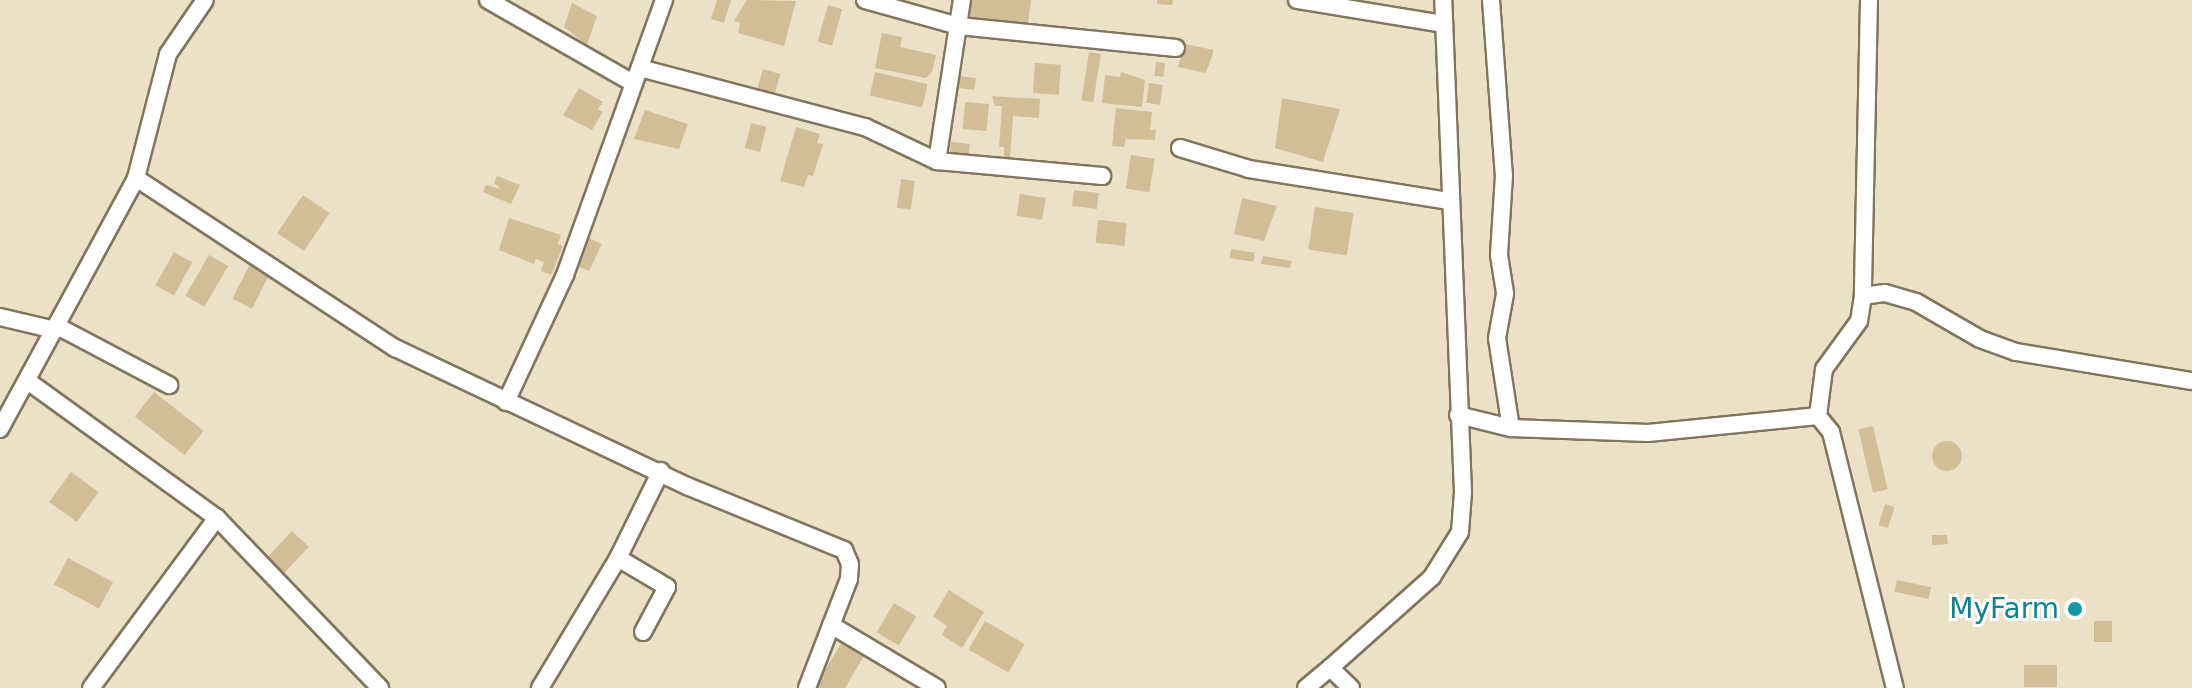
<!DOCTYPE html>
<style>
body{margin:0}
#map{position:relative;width:2192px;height:688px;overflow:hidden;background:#ece0c7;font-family:"DejaVu Sans",sans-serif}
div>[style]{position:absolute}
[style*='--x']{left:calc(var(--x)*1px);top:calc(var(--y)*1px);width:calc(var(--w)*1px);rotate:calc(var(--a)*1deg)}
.building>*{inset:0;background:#d1be96;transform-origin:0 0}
.round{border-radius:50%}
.roads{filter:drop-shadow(2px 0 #80755f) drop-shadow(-2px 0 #80755f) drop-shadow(0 2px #80755f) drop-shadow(0 -2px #80755f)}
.street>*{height:16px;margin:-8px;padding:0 8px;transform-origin:8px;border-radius:8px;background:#fff}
.dots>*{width:22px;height:22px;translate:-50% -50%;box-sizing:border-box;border:4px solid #fff;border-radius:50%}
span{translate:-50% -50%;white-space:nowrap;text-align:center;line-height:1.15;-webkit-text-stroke:6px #fff;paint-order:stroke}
.culture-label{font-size:28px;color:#0d838f}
.right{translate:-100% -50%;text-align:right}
</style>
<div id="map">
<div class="building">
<div style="clip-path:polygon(717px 0,731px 0,724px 23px,711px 19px)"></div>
<div style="clip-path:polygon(747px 0,796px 1px,784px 46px,738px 33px,740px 23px,734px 21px)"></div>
<div style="clip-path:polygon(971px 0,1031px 0,1028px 23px,970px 17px)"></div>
<div style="clip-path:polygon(1157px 0,1173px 0,1172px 5px,1157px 4px)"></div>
<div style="clip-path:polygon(572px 3px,597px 16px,587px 45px,564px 27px)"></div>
<div style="left:828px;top:5px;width:15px;height:38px;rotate:16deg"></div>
<div style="clip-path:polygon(882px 33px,902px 37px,900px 47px,936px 55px,932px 72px,926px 78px,875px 68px)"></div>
<div style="clip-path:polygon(1185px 44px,1214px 50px,1206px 73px,1178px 67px)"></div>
<div style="left:1089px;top:52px;width:12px;height:49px;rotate:9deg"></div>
<div style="left:1156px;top:62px;width:9px;height:14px;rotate:6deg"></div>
<div style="left:1035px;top:63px;width:26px;height:30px;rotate:4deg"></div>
<div style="left:763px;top:69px;width:18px;height:21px;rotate:16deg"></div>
<div style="left:875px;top:72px;width:54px;height:24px;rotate:13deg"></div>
<div style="clip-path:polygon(1121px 72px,1145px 80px,1142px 107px,1102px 103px,1105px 75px,1120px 77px)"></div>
<div style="left:959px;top:76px;width:17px;height:12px;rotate:7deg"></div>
<div style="left:1149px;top:83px;width:14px;height:20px;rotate:8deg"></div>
<div style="clip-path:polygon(579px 88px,603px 102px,598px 109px,603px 112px,592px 130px,563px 115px)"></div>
<div style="clip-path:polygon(992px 96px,1040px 99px,1039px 118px,1013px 116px,1010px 158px,1004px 157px,1004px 147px,999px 147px,1002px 106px,995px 106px)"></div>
<div style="clip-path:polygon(1282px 98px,1340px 109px,1323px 162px,1275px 148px)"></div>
<div style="left:965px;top:102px;width:24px;height:27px;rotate:5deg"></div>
<div style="clip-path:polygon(1116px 108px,1152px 112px,1150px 130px,1156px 130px,1155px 140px,1126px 139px,1124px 147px,1112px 146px)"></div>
<div style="clip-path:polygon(645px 110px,688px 124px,679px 149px,634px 139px)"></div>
<div style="left:751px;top:123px;width:16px;height:26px;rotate:14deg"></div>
<div style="clip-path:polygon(796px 127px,820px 134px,817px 143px,823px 144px,813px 176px,808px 175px,804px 187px,780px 181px)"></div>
<div style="left:951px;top:142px;width:19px;height:11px;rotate:6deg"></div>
<div style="left:1131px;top:155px;width:24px;height:34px;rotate:9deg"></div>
<div style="clip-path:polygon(497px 176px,520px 185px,511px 204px,483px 192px,486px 185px,501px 189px,494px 183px)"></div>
<div style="left:901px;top:179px;width:14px;height:29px;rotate:8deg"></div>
<div style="left:1074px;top:190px;width:25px;height:16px;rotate:7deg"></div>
<div style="left:1020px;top:194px;width:26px;height:22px;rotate:9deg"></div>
<div style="left:303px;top:195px;width:32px;height:46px;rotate:34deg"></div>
<div style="clip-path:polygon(1242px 198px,1277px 206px,1264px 241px,1234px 234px)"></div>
<div style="left:1315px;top:207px;width:39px;height:43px;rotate:9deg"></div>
<div style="clip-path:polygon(509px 218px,561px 235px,558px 244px,563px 246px,551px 275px,541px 271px,544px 262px,536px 259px,534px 264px,499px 250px)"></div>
<div style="left:1098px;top:220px;width:29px;height:23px;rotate:6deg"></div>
<div style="left:589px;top:238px;width:14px;height:30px;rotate:25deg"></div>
<div style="left:1231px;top:249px;width:24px;height:9px;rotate:9deg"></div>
<div style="left:174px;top:252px;width:21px;height:38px;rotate:29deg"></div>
<div style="left:209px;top:255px;width:22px;height:47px;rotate:30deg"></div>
<div style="clip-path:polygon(1263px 256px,1292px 261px,1290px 268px,1261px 264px)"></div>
<div style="left:250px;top:264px;width:22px;height:39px;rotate:27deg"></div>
<div style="left:154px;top:392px;width:63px;height:31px;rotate:38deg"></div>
<div style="left:1873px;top:426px;width:65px;height:15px;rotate:77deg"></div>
<div class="round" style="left:1932px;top:441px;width:30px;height:30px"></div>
<div style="left:71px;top:472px;width:34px;height:37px;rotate:36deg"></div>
<div style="left:1885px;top:504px;width:10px;height:22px;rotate:17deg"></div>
<div style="left:292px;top:531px;width:23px;height:36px;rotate:43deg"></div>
<div style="clip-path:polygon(1932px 535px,1947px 535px,1948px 544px,1932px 545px)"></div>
<div style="left:68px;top:558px;width:51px;height:30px;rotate:28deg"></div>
<div style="left:1897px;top:580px;width:35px;height:12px;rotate:12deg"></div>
<div style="clip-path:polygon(949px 590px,984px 612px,962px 648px,942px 635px,947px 626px,933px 616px)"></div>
<div style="left:894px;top:603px;width:26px;height:34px;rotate:31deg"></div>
<div style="left:985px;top:621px;width:46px;height:33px;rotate:30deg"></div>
<div style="left:2094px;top:621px;width:18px;height:21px"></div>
<div style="clip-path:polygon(842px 642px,864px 656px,845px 688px,814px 688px)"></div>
<div style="left:2024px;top:665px;width:33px;height:22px"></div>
</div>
<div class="roads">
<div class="street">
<div style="--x:488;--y:0;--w:167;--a:29.8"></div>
<div style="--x:865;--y:0;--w:98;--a:15.5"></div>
<div style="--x:959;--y:26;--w:218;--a:5.8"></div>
<div style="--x:1297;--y:0;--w:149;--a:9.3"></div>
<div style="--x:1491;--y:0;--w:175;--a:85.8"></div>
<div style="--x:1504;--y:175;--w:80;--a:93.6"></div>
<div style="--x:1499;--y:255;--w:39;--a:81"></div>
<div style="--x:1505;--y:294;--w:45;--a:100.3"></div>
<div style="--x:1497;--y:338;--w:91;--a:81.2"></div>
<div style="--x:1869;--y:0;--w:296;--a:91.2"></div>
<div style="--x:1863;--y:296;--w:25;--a:99"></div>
<div style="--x:1859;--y:321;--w:59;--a:126.1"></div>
<div style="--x:1824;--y:369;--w:47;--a:97.3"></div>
<div style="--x:1818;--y:416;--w:21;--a:51"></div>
<div style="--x:1831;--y:432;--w:264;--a:76"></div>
<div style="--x:640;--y:68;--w:233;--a:14.7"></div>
<div style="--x:865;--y:127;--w:80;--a:25.3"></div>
<div style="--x:937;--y:161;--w:166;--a:5.2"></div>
<div style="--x:1180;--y:148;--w:72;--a:16.9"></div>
<div style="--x:1249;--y:169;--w:203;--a:9.1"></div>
<div style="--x:937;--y:161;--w:163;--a:-81.2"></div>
<div style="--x:136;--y:178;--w:128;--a:-75.5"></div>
<div style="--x:168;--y:54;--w:65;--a:-55.6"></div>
<div style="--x:1863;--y:296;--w:22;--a:-8"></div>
<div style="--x:1885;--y:293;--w:32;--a:16"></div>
<div style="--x:1916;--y:302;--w:74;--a:30"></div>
<div style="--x:1980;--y:339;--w:38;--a:20"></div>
<div style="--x:2016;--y:352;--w:178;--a:9.4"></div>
<div style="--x:0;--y:317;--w:57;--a:13.3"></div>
<div style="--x:57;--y:326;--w:127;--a:27.8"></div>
<div style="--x:29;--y:382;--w:232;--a:35.9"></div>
<div style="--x:217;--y:518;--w:236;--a:46.2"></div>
<div style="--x:506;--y:402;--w:140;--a:-65.1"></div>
<div style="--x:565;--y:275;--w:292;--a:-70.2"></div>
<div style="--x:1458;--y:415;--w:55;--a:13.8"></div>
<div style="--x:1511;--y:428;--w:137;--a:2.1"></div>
<div style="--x:1648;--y:433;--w:171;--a:-5.7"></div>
<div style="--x:0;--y:429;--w:285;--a:-61.5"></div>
<div style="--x:136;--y:178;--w:310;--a:33.3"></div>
<div style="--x:395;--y:348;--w:323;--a:25.3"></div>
<div style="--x:687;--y:486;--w:170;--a:22.2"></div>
<div style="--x:844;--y:550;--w:15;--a:67"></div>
<div style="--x:850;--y:564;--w:15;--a:94"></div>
<div style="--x:849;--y:579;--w:117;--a:111.1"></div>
<div style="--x:618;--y:558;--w:57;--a:30.6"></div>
<div style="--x:667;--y:587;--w:51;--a:118.1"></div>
<div style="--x:831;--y:625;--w:123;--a:30.7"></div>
<div style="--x:91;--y:688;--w:212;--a:-53.5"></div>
<div style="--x:540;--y:688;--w:152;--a:-59"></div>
<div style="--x:618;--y:558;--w:97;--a:-63.7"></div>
<div style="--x:1306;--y:688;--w:31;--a:-40"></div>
<div style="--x:1351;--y:688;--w:29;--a:-136"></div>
<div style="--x:1330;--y:668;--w:137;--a:-41.7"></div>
<div style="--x:1432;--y:577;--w:53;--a:-58.1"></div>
<div style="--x:1460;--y:532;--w:40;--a:-85.7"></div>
<div style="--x:1463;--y:492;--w:492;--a:-92.3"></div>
</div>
</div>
<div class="dots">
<div style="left:2075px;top:609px;background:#0f9aa8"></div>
</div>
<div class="culture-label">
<span class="right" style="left:2059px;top:609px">MyFarm</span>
</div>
</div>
